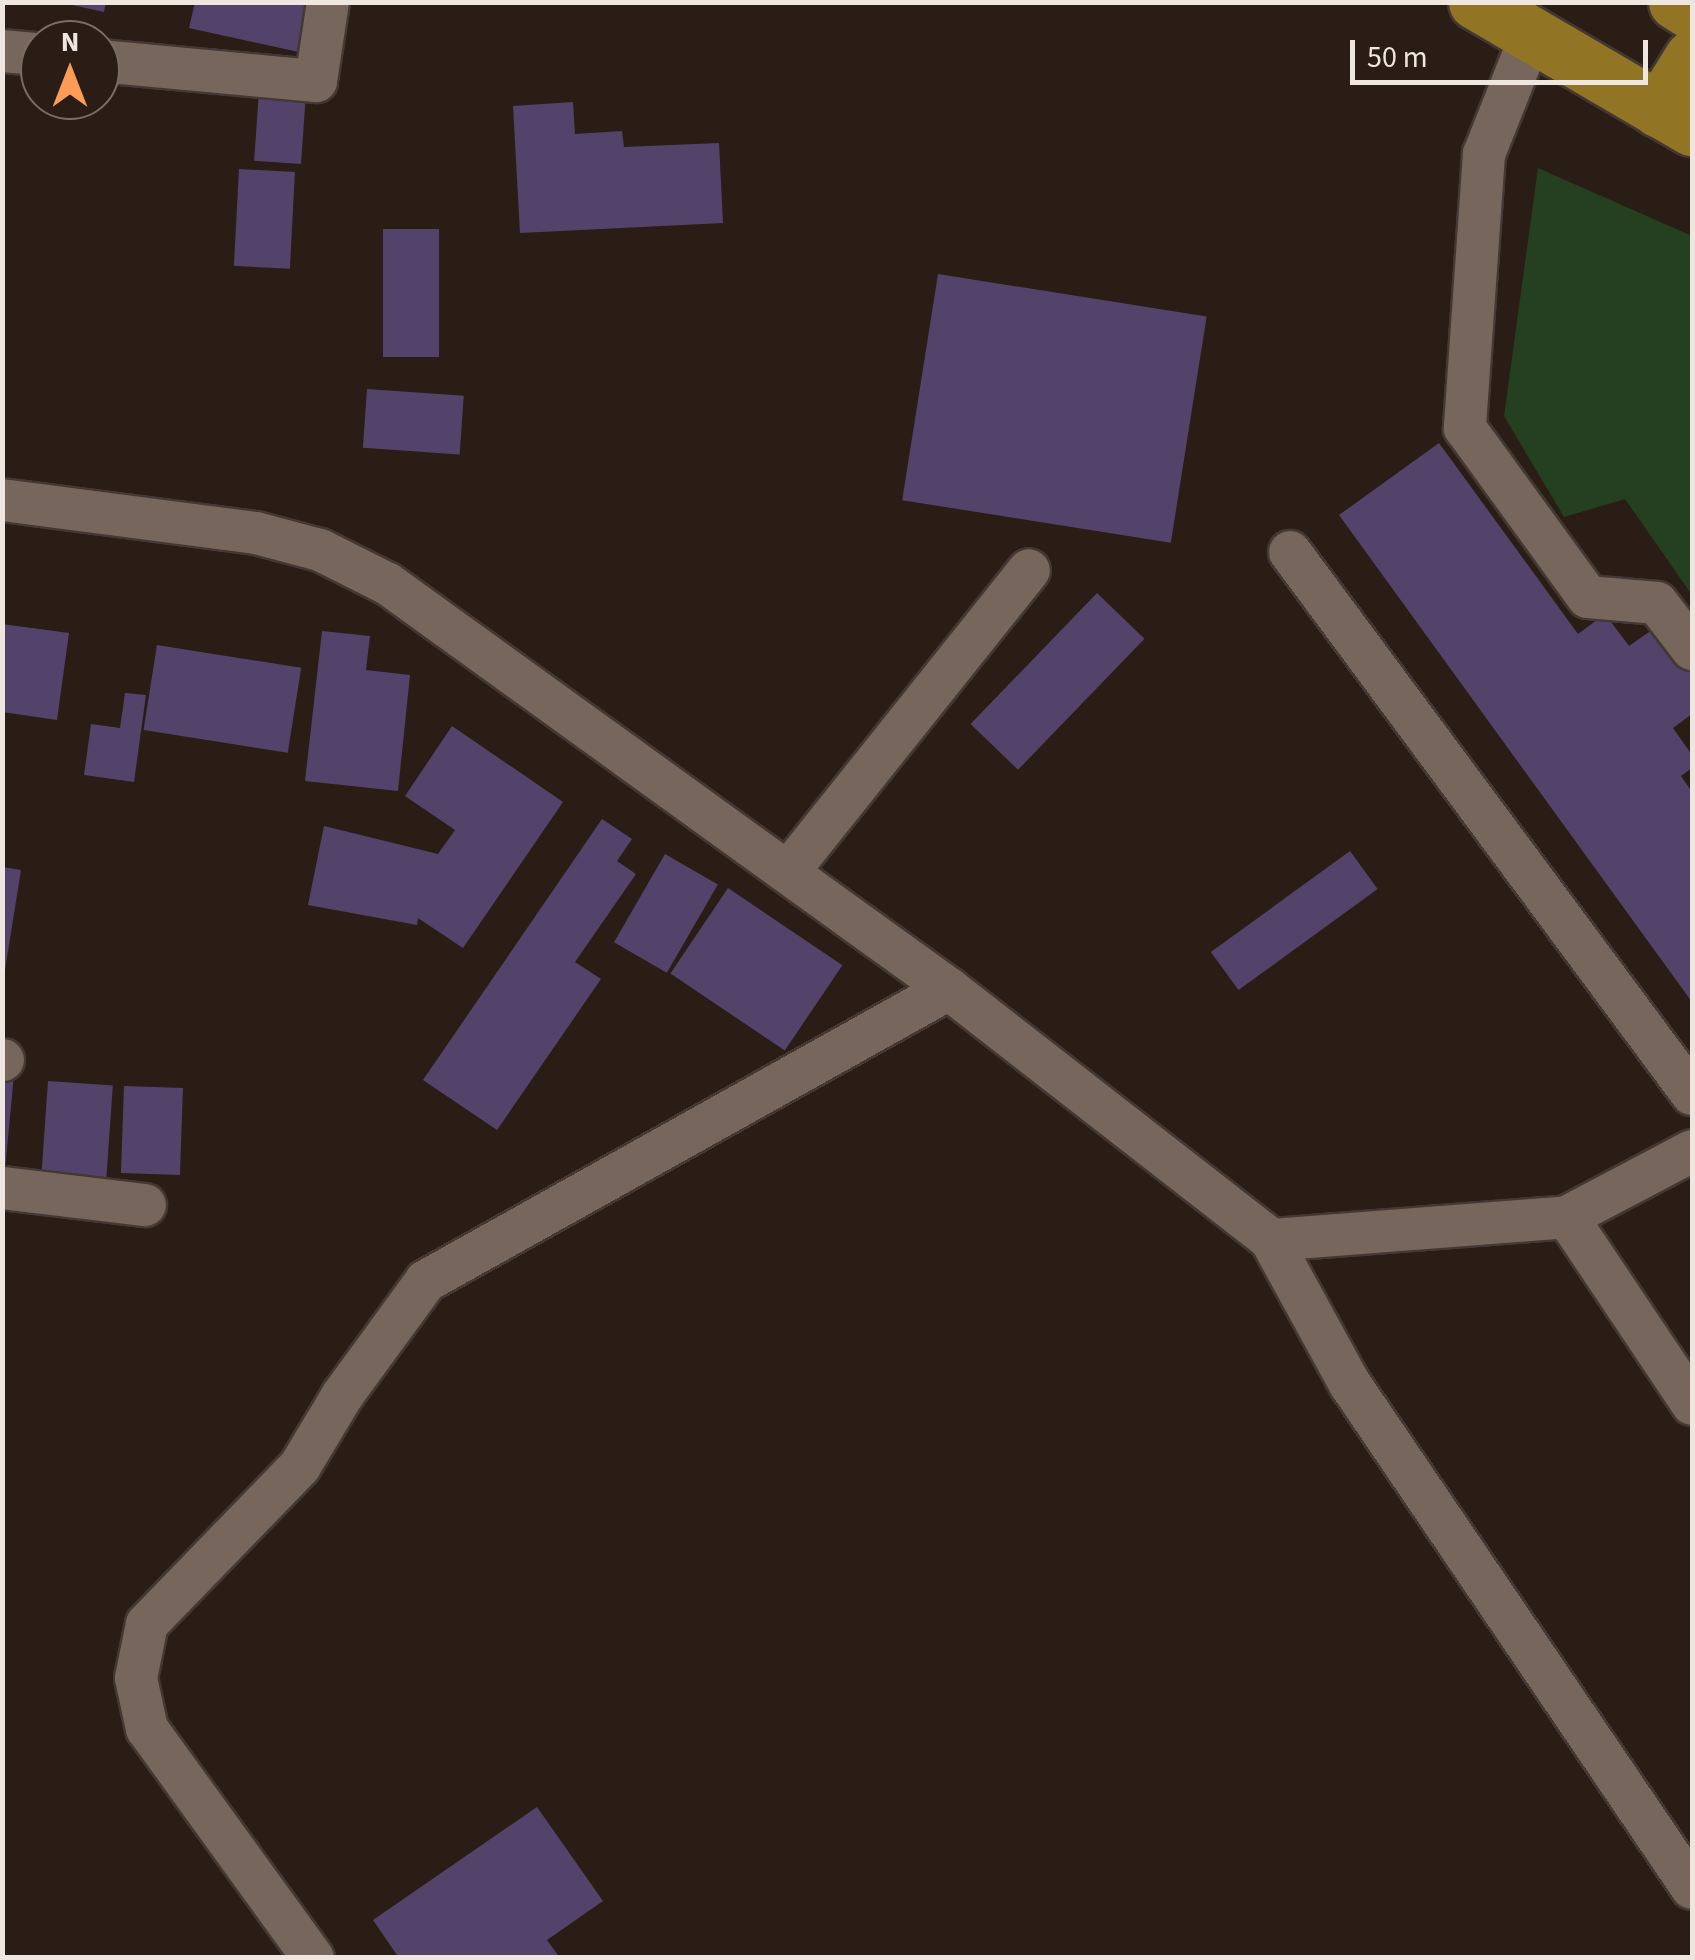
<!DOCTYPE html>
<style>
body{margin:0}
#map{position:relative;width:1695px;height:1960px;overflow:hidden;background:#2a1d15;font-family:"Source Sans 3",sans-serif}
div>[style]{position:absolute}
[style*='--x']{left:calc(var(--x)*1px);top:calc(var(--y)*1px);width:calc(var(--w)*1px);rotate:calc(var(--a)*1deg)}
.green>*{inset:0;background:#244021}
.building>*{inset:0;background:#53436a;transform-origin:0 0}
.roads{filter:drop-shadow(2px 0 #433833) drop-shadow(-2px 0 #433833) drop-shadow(0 2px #433833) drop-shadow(0 -2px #433833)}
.minor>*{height:42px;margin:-21px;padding:0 21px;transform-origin:21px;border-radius:21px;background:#77665c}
.major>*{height:55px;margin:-27.5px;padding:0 27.5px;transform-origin:27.5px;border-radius:27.5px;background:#927425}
span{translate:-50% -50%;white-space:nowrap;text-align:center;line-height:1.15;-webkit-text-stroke:8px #2a1d15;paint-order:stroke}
.frame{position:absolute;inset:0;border:5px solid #f0e6e0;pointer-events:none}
.north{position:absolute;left:20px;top:20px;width:100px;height:100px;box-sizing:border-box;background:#2a1d15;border:2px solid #796d66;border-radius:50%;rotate:0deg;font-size:28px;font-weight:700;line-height:40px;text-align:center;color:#f0e6e0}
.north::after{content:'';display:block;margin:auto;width:35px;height:45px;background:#fd9c55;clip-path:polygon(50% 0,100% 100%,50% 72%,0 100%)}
.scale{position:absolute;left:1350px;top:40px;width:298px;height:45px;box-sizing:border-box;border:5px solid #f0e6e0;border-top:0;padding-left:12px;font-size:30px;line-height:35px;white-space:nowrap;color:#f0e6e0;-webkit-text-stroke:8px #2a1d15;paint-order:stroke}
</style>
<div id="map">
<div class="green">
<div style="clip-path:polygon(1538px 168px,1692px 236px,1692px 595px,1625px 499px,1564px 517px,1504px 416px)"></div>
</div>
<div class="building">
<div style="clip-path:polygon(59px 2px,106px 2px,104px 12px)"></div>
<div style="clip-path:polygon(195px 2px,319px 2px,308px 54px,189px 28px)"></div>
<div style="left:259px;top:91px;width:47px;height:70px;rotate:4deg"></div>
<div style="clip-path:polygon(573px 102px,575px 134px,622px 131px,624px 147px,719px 143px,723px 223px,520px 233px,513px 106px)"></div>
<div style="left:239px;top:169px;width:56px;height:97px;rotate:3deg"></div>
<div style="left:383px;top:229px;width:56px;height:128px"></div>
<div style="left:938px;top:274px;width:272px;height:229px;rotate:9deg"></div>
<div style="left:367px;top:389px;width:97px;height:59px;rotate:4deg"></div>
<div style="clip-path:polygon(1439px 443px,1578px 634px,1605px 614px,1629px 646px,1659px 625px,1692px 671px,1692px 714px,1673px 728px,1692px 755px,1692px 768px,1681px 776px,1692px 792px,1692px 1002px,1339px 515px)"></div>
<div style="left:1097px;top:593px;width:66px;height:182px;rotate:44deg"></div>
<div style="clip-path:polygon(2px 624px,69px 633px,57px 720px,2px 712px)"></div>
<div style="clip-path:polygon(322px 631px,370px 636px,366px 670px,410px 675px,398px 791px,305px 781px)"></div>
<div style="left:157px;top:645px;width:146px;height:86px;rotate:9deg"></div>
<div style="clip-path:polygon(125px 693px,146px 695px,134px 782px,84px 775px,91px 724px,120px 728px)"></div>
<div style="clip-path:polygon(452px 726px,563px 802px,463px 948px,418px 918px,417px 925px,308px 905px,324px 826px,438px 854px,455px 830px,405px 796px)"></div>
<div style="clip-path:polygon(602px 819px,632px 839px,617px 861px,636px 874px,575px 962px,601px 979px,497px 1130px,423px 1080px)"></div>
<div style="left:1350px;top:851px;width:47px;height:172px;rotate:54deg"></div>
<div style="left:665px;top:854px;width:61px;height:102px;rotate:30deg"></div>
<div style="clip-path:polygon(2px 867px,21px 870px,5px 970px,2px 970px)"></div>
<div style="left:728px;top:888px;width:138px;height:103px;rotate:34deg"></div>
<div style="clip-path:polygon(2px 1073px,14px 1074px,5px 1170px,2px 1170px)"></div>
<div style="left:48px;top:1081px;width:65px;height:93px;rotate:4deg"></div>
<div style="left:124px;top:1086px;width:59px;height:87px;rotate:2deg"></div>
<div style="clip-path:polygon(537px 1807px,603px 1901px,547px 1940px,560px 1958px,399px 1958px,373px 1920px)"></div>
</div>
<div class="roads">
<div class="minor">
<div style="--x:1530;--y:38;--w:125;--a:111.6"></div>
<div style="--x:1484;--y:154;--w:275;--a:94"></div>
<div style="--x:1465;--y:428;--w:209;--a:54"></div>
<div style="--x:1588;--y:597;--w:69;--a:5"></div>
<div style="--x:1657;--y:603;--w:58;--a:52.7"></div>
<div style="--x:2;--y:51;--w:38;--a:5"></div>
<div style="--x:100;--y:61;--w:217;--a:5.3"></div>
<div style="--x:316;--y:81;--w:80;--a:-81.4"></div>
<div style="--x:2;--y:500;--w:256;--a:7.4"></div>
<div style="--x:256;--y:533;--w:66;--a:14.9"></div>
<div style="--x:320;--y:550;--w:76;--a:26.6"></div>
<div style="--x:388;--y:584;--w:692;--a:35.83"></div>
<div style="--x:949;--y:989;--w:408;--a:37.9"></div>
<div style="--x:1271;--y:1240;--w:164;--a:61.3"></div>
<div style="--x:1350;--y:1384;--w:609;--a:55.84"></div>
<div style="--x:1290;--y:552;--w:675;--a:53.44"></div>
<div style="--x:788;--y:872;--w:386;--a:-51.4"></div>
<div style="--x:2;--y:1060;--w:1;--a:0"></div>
<div style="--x:2;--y:1188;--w:144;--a:6.8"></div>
<div style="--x:1567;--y:1217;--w:225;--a:56.2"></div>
<div style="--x:1271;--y:1240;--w:297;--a:-4.4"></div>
<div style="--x:1567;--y:1217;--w:141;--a:-27.8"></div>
<div style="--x:313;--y:1958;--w:283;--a:-125.9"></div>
<div style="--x:147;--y:1729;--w:52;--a:-102.2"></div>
<div style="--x:136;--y:1678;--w:55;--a:-78.5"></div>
<div style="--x:147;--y:1624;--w:220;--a:-45.9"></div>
<div style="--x:300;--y:1466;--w:82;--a:-59"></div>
<div style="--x:342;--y:1396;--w:142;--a:-53.9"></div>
<div style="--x:426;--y:1281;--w:599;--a:-29.18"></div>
</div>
<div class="major">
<div style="--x:1476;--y:2;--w:250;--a:30.3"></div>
<div style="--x:1676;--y:2;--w:19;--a:32"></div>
<div style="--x:1659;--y:110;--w:62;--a:-58.1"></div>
</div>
</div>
<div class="frame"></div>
<div class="north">N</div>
<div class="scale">50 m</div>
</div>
